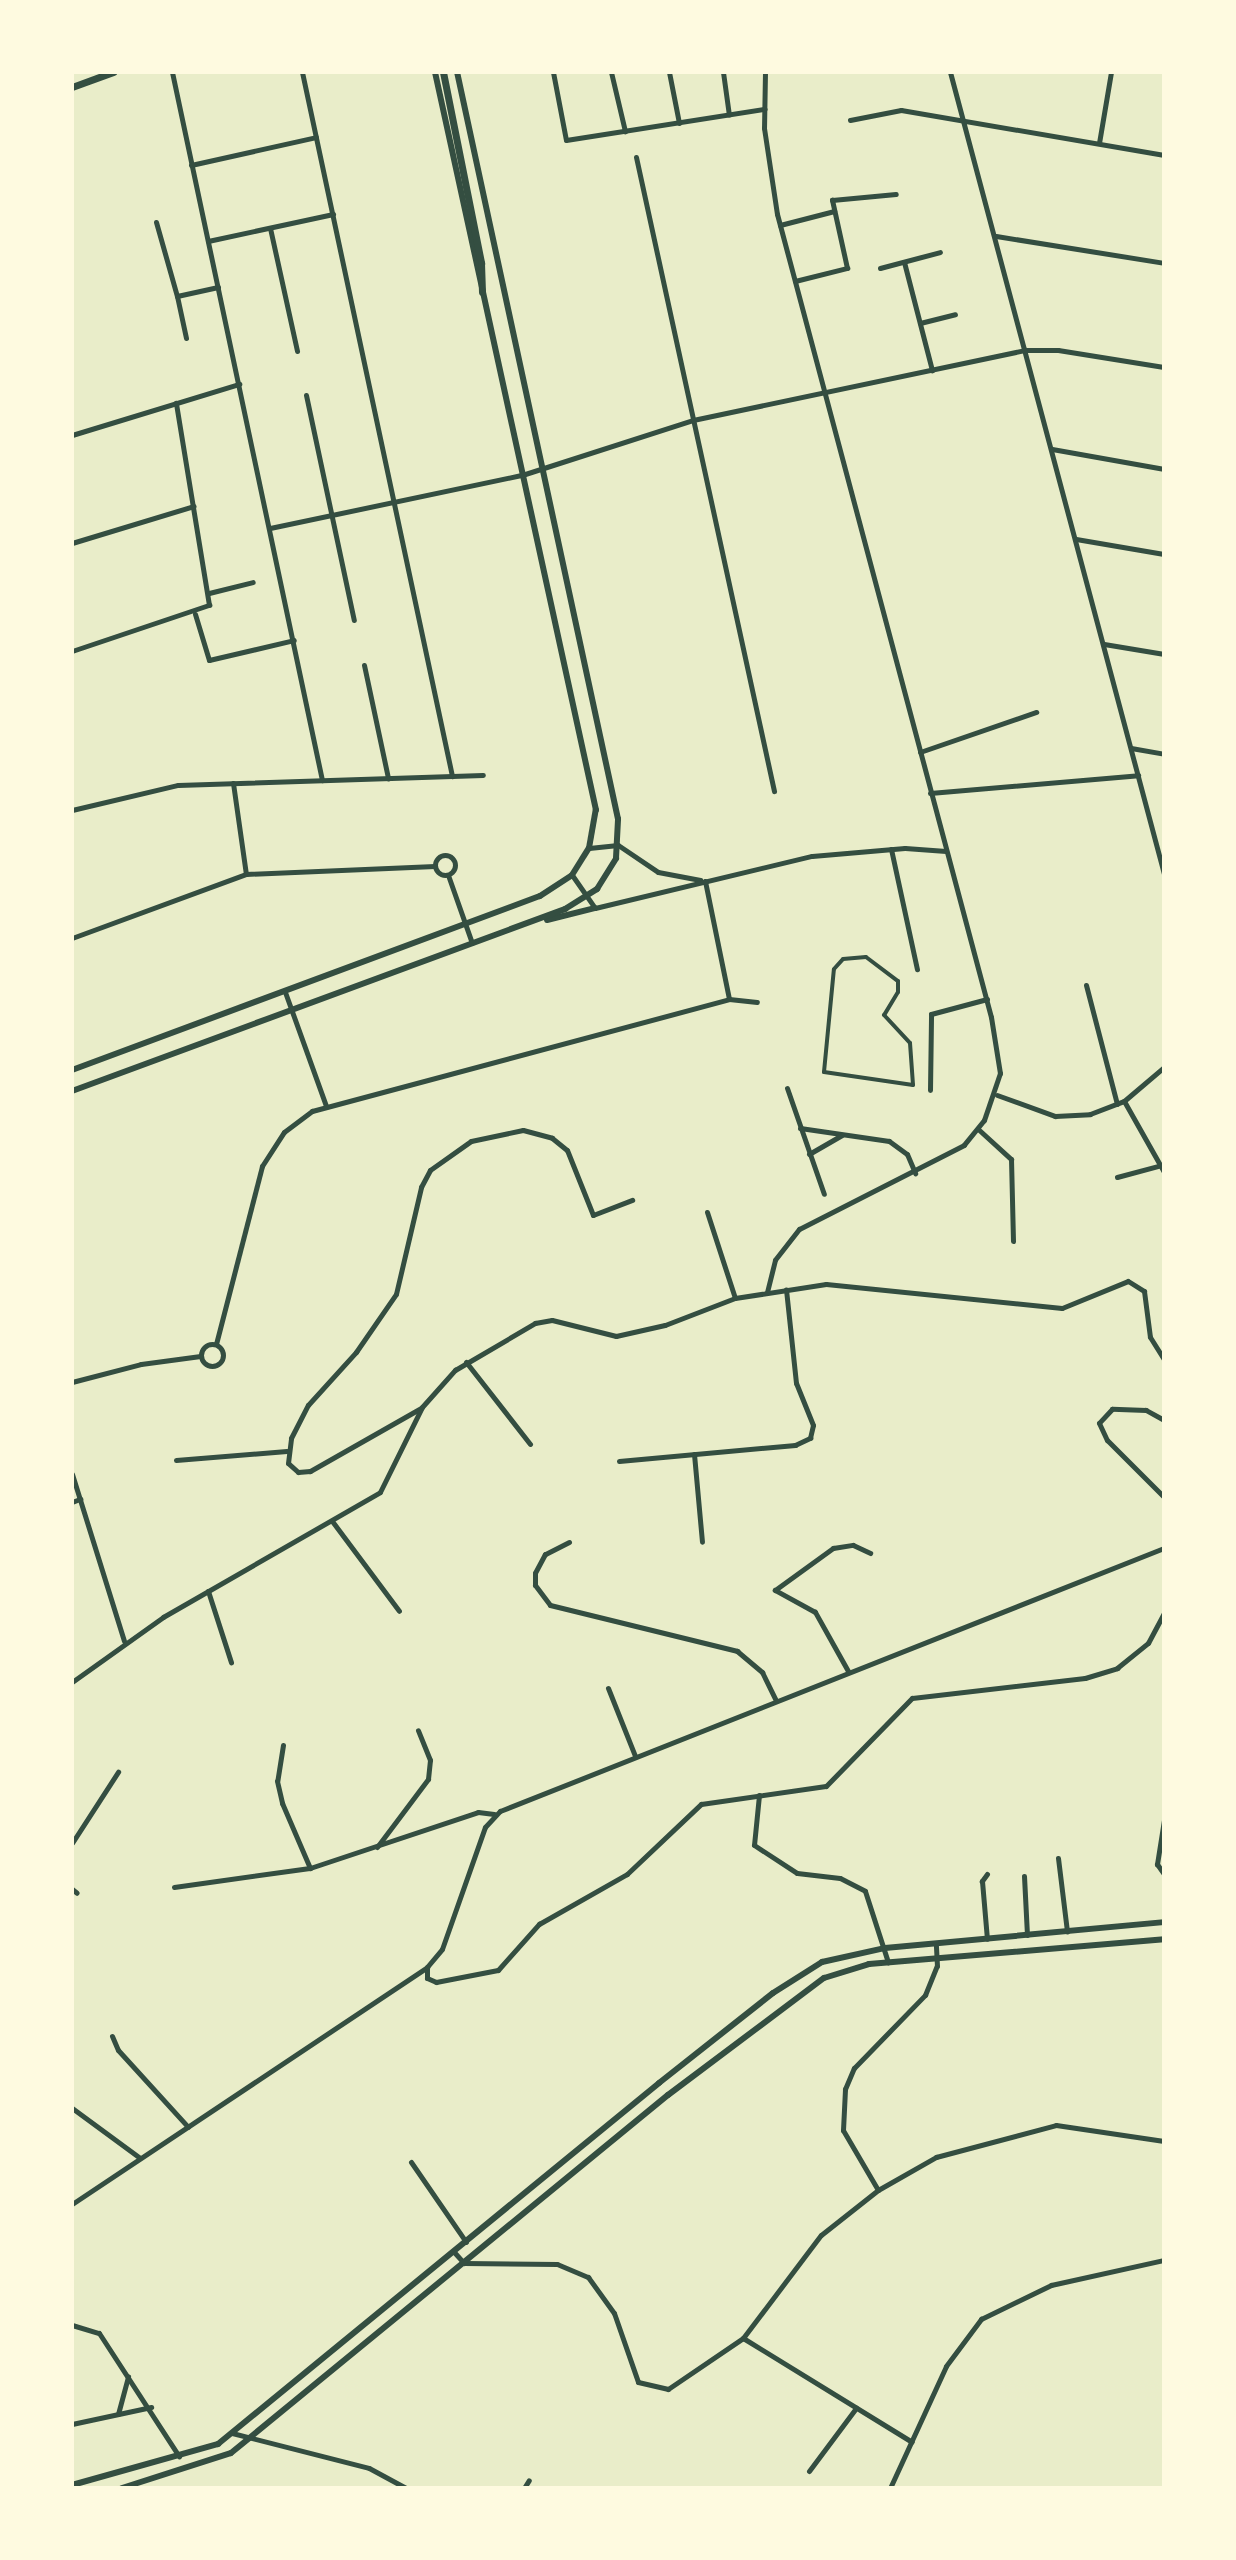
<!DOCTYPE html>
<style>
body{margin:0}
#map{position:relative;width:1236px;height:2560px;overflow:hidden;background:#e9edc9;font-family:"Asap Condensed",sans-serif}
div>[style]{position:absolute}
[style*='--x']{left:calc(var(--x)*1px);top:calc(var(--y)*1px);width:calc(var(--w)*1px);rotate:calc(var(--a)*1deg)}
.pedestrian>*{height:4px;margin:-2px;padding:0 2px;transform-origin:2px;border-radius:2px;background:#344e41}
.minor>*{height:5px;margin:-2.5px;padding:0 2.5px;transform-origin:2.5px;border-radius:2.5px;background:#344e41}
.minor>.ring{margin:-2.5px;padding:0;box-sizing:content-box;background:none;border:5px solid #344e41;border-radius:50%}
.tertiary>*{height:6px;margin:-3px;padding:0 3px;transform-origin:3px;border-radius:3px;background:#344e41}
.secondary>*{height:7px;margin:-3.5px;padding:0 3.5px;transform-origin:3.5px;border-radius:3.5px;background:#344e41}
span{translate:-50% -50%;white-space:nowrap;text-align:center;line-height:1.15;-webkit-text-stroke:6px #fefae0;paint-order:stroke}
.frame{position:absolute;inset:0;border:74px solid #fefae0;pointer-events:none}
</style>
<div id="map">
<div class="pedestrian">
<div style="--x:866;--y:957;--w:40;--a:37"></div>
<div style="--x:898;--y:981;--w:11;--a:90"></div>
<div style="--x:898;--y:992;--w:27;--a:121"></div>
<div style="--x:884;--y:1015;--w:38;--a:47"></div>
<div style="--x:910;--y:1043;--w:42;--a:85.9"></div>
<div style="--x:913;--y:1085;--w:90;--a:-171.7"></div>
<div style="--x:824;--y:1072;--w:103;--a:-84.5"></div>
<div style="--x:834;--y:969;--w:13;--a:-48"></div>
<div style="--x:843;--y:959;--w:23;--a:-5"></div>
</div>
<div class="minor">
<div style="--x:172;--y:72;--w:724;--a:78.04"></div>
<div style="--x:302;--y:72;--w:720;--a:77.97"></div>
<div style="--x:553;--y:72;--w:69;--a:79.2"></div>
<div style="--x:566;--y:140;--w:201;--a:-8.9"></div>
<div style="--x:611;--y:72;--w:61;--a:76.7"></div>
<div style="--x:669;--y:72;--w:52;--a:78.9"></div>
<div style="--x:723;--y:72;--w:43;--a:82.1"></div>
<div style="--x:765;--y:72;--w:56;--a:91"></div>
<div style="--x:764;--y:128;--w:87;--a:81.4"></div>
<div style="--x:777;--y:214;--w:831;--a:75.08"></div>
<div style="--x:991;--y:1017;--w:57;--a:80.9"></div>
<div style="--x:1000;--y:1073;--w:50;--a:108.8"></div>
<div style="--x:984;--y:1120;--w:32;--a:129"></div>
<div style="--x:964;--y:1145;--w:185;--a:153"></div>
<div style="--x:799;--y:1229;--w:39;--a:128"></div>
<div style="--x:775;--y:1260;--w:34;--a:104"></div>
<div style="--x:950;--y:72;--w:830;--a:75.06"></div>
<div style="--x:850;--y:120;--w:52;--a:-11.1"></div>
<div style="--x:901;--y:110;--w:267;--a:9.7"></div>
<div style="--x:1099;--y:143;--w:72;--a:-80.4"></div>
<div style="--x:636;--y:157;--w:649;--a:77.72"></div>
<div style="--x:191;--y:165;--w:128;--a:-12.6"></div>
<div style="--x:156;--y:222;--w:77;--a:74.2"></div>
<div style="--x:177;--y:296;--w:42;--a:-12.4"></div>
<div style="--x:780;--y:225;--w:56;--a:-14.5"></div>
<div style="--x:270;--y:228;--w:126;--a:77.6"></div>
<div style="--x:996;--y:236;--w:170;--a:9.1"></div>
<div style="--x:208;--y:241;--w:128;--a:-12.2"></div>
<div style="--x:904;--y:262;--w:112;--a:75.5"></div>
<div style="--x:880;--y:268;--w:62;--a:-14.9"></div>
<div style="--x:795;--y:281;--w:54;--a:-14"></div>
<div style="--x:847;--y:268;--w:70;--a:-102.4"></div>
<div style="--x:832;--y:200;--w:64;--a:-5.4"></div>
<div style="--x:177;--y:296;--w:43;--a:77.9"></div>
<div style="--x:920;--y:323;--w:36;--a:-14"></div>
<div style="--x:306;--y:395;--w:230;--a:78"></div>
<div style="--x:72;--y:435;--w:175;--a:-17"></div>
<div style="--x:1052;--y:449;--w:114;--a:10.1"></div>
<div style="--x:270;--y:528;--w:258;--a:-11.9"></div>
<div style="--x:522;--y:475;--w:180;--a:-17.8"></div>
<div style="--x:693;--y:420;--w:340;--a:-11.9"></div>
<div style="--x:1026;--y:350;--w:32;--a:0"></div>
<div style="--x:1058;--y:350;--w:107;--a:9.1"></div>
<div style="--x:1076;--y:539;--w:89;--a:9.7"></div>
<div style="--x:72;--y:543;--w:127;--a:-16.9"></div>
<div style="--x:209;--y:593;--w:45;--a:-14"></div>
<div style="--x:195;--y:614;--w:48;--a:73.1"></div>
<div style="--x:209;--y:660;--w:87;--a:-13.2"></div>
<div style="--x:1104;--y:644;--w:61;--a:9.5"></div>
<div style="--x:72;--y:651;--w:145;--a:-18.6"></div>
<div style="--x:209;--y:605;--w:205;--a:-99.3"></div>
<div style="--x:364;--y:665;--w:116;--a:78"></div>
<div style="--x:1131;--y:748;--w:34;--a:10"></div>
<div style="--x:920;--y:752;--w:123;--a:-19"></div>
<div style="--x:233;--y:783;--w:92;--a:81.9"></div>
<div style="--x:930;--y:793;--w:209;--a:-4.9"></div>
<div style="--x:72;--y:810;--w:109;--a:-13.3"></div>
<div style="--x:178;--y:785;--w:305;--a:-1.9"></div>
<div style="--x:589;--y:848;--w:29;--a:-6"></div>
<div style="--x:618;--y:845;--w:48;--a:34"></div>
<div style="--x:658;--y:872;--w:43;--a:10.8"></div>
<div style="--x:891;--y:849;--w:123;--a:77.8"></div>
<div class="ring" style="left:435px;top:855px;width:15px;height:15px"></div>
<div style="--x:448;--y:875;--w:72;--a:70.6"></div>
<div style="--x:572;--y:875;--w:40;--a:55.1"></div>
<div style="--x:595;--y:908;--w:223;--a:-13.5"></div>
<div style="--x:812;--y:856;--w:93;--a:-4.9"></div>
<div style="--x:905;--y:848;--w:41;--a:4.2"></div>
<div style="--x:705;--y:881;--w:120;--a:78.5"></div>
<div style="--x:72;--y:938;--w:185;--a:-20.2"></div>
<div style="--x:246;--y:874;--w:189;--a:-2.4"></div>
<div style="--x:1086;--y:985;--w:123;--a:75.4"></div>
<div style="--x:285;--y:992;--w:121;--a:70.2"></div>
<div style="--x:787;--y:1088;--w:112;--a:70.8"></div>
<div style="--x:930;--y:1090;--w:76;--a:-89.2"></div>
<div style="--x:931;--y:1014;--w:58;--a:-15"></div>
<div style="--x:997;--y:1095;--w:62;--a:19.9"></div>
<div style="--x:1055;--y:1116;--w:35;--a:-3"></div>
<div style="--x:1090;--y:1114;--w:36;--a:-21"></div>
<div style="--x:1124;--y:1101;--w:52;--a:-40.4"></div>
<div style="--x:1124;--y:1101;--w:81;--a:60.6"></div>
<div style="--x:800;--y:1128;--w:90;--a:8.3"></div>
<div style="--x:889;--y:1141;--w:22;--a:36"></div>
<div style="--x:907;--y:1154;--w:21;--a:67"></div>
<div style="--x:978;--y:1129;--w:45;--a:42.3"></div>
<div style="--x:1011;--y:1159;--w:82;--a:88.6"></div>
<div style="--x:809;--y:1154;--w:38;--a:-30"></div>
<div style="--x:1117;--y:1177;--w:42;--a:-15"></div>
<div style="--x:707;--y:1212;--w:90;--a:72"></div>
<div class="ring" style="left:201px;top:1344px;width:17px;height:17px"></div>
<div style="--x:216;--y:1344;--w:184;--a:-75.5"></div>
<div style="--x:262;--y:1166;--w:40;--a:-57.1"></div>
<div style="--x:284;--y:1132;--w:35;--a:-37"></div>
<div style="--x:312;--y:1111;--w:432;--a:-15"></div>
<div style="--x:729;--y:999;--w:28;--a:6"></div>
<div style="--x:466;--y:1362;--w:104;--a:52"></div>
<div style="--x:72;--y:1382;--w:71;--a:-14.6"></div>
<div style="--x:141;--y:1364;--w:60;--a:-7.7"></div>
<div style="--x:421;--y:1408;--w:128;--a:150.4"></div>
<div style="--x:310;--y:1471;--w:12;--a:175"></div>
<div style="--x:298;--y:1472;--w:13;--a:-138"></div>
<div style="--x:288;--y:1463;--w:25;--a:-83"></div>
<div style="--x:291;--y:1438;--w:37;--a:-63"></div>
<div style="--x:308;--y:1405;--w:72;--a:-47.8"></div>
<div style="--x:356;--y:1352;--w:70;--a:-55.4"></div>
<div style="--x:396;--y:1294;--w:110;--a:-76.8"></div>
<div style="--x:421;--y:1187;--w:19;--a:-62"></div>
<div style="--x:430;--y:1170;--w:50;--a:-35.3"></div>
<div style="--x:471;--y:1141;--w:53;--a:-11.9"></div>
<div style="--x:523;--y:1130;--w:30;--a:15"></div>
<div style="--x:552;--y:1138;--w:19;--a:39"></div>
<div style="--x:567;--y:1150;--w:70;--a:68.2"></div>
<div style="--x:593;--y:1215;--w:42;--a:-21"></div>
<div style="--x:1164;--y:1420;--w:21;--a:-151"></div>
<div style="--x:1146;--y:1410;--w:34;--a:-178"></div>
<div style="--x:1112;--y:1409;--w:19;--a:133"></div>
<div style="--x:1099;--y:1423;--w:19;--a:65"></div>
<div style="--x:1107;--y:1440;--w:81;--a:45"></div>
<div style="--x:694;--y:1454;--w:88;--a:84.8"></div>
<div style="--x:176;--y:1460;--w:111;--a:-4.6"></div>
<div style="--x:619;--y:1461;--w:177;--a:-5.2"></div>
<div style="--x:795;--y:1445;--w:17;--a:-25"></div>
<div style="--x:810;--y:1438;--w:13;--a:-77"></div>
<div style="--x:813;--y:1425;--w:45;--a:-112"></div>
<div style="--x:796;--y:1383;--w:94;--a:-96.1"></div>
<div style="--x:72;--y:1474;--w:175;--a:72.7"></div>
<div style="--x:72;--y:1502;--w:9;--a:-21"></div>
<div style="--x:332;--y:1521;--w:112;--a:53.3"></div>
<div style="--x:569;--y:1542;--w:27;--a:153"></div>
<div style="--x:545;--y:1554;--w:21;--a:118"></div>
<div style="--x:535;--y:1573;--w:12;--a:90"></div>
<div style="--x:535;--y:1585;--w:25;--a:53"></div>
<div style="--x:550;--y:1605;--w:193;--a:13.8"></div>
<div style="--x:737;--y:1651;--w:33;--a:40"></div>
<div style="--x:762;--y:1672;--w:30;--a:64"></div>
<div style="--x:208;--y:1591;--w:75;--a:72.1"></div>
<div style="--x:848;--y:1671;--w:68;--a:-119.2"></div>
<div style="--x:815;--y:1612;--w:46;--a:-151.2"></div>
<div style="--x:775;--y:1590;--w:72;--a:-35.9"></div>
<div style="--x:833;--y:1548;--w:20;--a:-9"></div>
<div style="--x:853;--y:1545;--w:19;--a:25"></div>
<div style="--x:72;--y:1682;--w:112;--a:-35.5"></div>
<div style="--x:163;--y:1617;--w:250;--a:-29.9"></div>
<div style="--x:380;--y:1492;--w:95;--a:-63.7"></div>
<div style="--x:422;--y:1407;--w:50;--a:-48.3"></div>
<div style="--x:455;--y:1370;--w:93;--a:-30.4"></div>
<div style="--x:535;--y:1323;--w:17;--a:-10"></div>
<div style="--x:552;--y:1320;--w:66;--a:14"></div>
<div style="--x:616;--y:1336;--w:50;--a:-12.7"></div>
<div style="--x:665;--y:1325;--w:75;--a:-21.1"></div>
<div style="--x:735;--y:1298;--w:92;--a:-8.7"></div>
<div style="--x:826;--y:1284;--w:237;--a:5.8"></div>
<div style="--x:1062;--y:1308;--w:71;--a:-22.2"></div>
<div style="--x:1128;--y:1281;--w:19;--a:32"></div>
<div style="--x:1144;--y:1291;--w:46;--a:82.6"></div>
<div style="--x:1150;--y:1337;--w:26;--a:58"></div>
<div style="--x:608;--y:1688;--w:73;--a:68.3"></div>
<div style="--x:283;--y:1745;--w:36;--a:99"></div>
<div style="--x:277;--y:1781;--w:23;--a:77"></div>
<div style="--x:282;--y:1803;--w:71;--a:66.7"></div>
<div style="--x:759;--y:1795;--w:50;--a:95.7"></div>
<div style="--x:754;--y:1845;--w:51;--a:33.1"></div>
<div style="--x:797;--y:1873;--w:43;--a:6.6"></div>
<div style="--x:840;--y:1878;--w:28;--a:27"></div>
<div style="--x:865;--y:1891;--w:75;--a:72.1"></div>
<div style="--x:1164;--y:1820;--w:45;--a:99"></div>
<div style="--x:1157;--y:1864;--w:12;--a:55"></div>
<div style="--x:72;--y:1843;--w:85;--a:-57.1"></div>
<div style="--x:377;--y:1847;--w:85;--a:-53.1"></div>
<div style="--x:428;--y:1779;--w:19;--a:-84"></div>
<div style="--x:430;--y:1760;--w:32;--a:-112"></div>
<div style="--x:1058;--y:1858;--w:74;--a:83"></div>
<div style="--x:987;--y:1874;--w:9;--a:126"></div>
<div style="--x:982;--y:1881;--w:58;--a:85.1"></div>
<div style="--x:1024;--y:1876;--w:59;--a:87.1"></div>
<div style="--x:174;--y:1887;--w:137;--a:-8"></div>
<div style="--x:310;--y:1868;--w:177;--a:-18.4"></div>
<div style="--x:478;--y:1812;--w:16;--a:7"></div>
<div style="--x:72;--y:1889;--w:6;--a:39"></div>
<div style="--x:427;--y:1967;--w:11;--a:90"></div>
<div style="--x:427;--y:1978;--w:10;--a:24"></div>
<div style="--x:436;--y:1982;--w:63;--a:-11"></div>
<div style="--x:498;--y:1970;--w:62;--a:-48.3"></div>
<div style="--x:539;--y:1924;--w:101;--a:-29.6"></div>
<div style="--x:627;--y:1874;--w:102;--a:-43.4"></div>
<div style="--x:701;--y:1804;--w:126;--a:-8.2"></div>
<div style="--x:826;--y:1786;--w:123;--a:-45.7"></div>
<div style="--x:912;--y:1698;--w:174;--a:-6.6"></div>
<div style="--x:1085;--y:1678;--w:34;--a:-17"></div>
<div style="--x:1117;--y:1668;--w:40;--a:-39"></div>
<div style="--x:1148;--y:1643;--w:34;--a:-62"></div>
<div style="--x:112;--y:2036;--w:15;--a:67"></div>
<div style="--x:118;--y:2050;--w:104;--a:47.7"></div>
<div style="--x:72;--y:2108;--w:84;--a:36.3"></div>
<div style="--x:411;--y:2162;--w:97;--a:55.5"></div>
<div style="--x:878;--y:2190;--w:69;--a:-120.3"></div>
<div style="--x:843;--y:2130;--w:41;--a:-87.2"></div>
<div style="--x:845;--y:2089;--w:23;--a:-67"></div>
<div style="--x:854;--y:2068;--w:102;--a:-45.8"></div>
<div style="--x:925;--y:1995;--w:31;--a:-68"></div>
<div style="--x:937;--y:1966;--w:22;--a:-93"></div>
<div style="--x:72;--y:2204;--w:427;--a:-33.7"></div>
<div style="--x:427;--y:1967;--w:23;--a:-50"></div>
<div style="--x:442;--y:1949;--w:129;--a:-70.6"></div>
<div style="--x:485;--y:1827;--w:22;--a:-47"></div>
<div style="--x:500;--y:1811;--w:714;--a:-21.61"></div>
<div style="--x:454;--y:2252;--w:15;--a:48"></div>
<div style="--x:464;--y:2263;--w:93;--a:0.6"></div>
<div style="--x:557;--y:2264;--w:34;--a:23"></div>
<div style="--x:588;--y:2277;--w:44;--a:54.2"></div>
<div style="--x:614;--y:2313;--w:73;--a:70.8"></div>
<div style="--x:638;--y:2382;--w:31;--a:13"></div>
<div style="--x:668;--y:2389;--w:91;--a:-34.2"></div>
<div style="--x:743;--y:2338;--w:129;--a:-52.9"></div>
<div style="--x:821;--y:2235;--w:73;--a:-38.3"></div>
<div style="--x:878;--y:2190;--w:67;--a:-29.6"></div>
<div style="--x:936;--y:2157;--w:124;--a:-14.9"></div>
<div style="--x:1056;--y:2125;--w:109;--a:8.4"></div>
<div style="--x:72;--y:2325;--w:28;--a:17"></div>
<div style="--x:99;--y:2333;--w:147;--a:57"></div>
<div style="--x:743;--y:2338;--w:198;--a:31.6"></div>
<div style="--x:118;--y:2414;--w:39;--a:-75"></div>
<div style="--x:72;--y:2424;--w:81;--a:-12.1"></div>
<div style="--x:232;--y:2433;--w:141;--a:14.3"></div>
<div style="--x:369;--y:2468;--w:42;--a:28.4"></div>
<div style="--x:809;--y:2471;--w:79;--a:-53.3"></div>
<div style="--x:524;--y:2488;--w:9;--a:-58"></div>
<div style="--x:890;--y:2488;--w:134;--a:-65.3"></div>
<div style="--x:946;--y:2366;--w:59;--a:-53.3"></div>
<div style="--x:981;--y:2319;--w:78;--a:-25.9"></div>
<div style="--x:1051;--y:2285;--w:116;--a:-12.5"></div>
</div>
<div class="tertiary">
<div style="--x:547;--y:920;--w:49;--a:-14"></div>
<div style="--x:72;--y:1070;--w:499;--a:-20.4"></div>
<div style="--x:540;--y:896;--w:38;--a:-33"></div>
<div style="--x:572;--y:875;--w:32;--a:-58"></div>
<div style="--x:589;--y:848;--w:39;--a:-80"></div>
<div style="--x:596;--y:810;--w:755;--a:-102.31"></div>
<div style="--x:72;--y:1091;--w:526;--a:-20.26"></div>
<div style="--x:565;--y:909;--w:38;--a:-32"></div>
<div style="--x:597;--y:889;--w:36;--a:-58"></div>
<div style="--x:616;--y:858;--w:39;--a:-87"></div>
<div style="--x:618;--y:819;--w:764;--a:-102.16"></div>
<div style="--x:72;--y:2485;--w:152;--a:-15.7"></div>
<div style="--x:218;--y:2444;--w:570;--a:-39.3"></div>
<div style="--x:659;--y:2083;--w:145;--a:-38.3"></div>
<div style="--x:773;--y:1993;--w:58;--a:-32.3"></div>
<div style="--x:822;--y:1962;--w:65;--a:-12.5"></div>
<div style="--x:885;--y:1948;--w:280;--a:-5.3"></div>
<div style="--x:122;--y:2488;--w:114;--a:-17.8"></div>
<div style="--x:231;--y:2453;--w:565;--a:-39.33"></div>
<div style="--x:668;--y:2095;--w:195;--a:-36.9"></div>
<div style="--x:824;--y:1978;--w:47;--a:-17.3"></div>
<div style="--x:869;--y:1964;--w:296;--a:-4.8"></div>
</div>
<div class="secondary">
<div style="--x:443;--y:72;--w:195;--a:78.7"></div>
<div style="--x:481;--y:263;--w:29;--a:88"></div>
<div style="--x:72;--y:87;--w:44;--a:-20.1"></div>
</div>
<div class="frame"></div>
</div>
